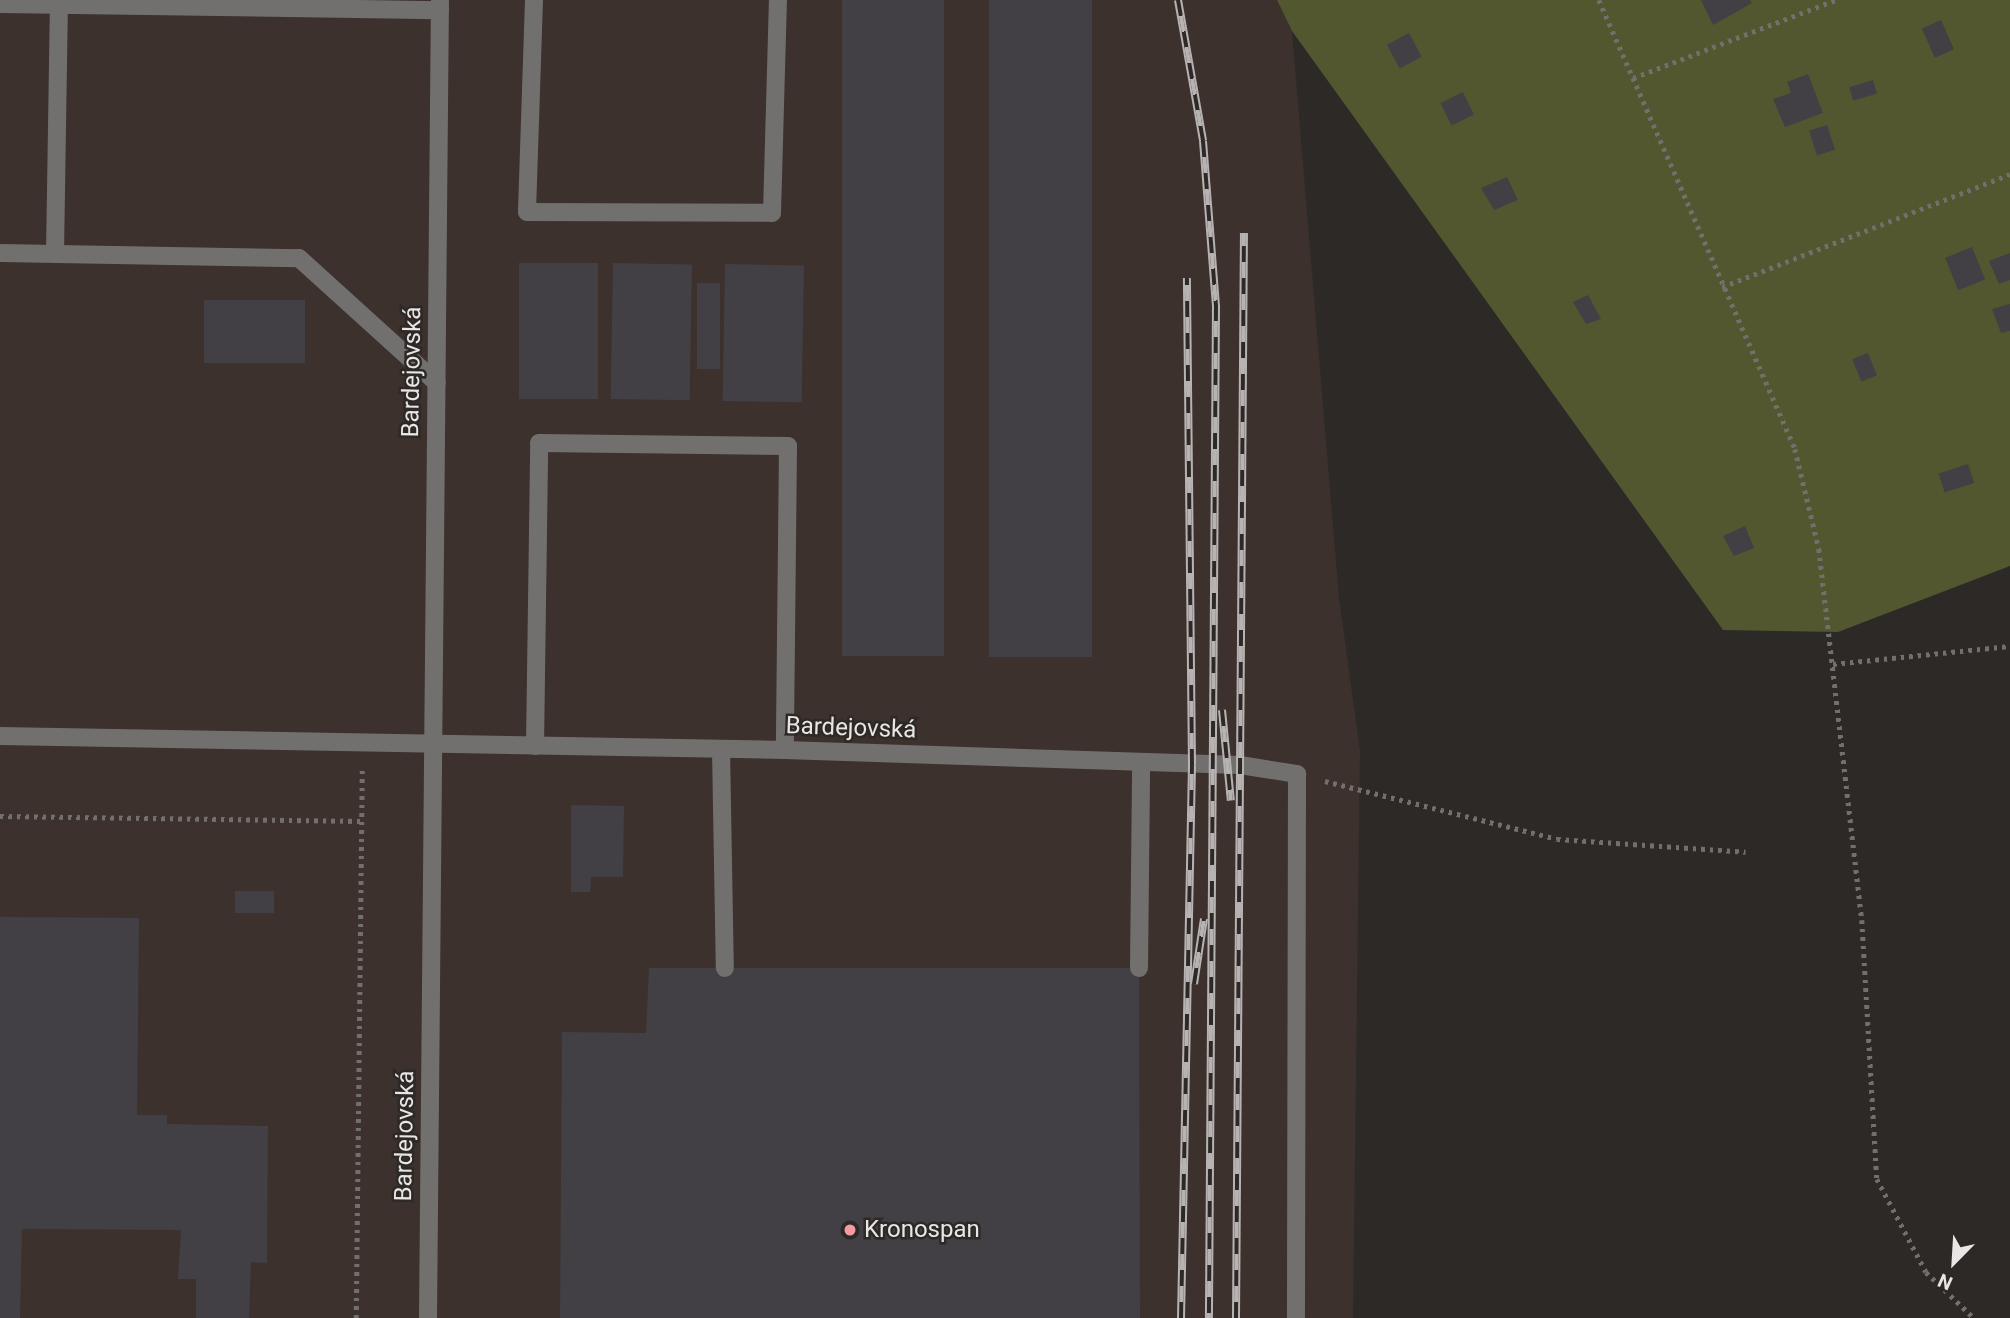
<!DOCTYPE html>
<meta charset="utf-8">
<style>
body{margin:0}
#map{position:relative;width:2010px;height:1318px;overflow:hidden;background:#2d2927;font-family:Roboto,sans-serif}
div>[style]{position:absolute}
[style*='--x']{left:calc(var(--x)*1px);top:calc(var(--y)*1px);width:calc(var(--w)*1px);rotate:calc(var(--a)*1deg)}
.built>*{inset:0;background:#3c312d}
.green>*{inset:0;background:#525730}
.building>*{inset:0;background:#424044;transform-origin:0 0}
.path>*{height:4.5px;margin-top:-2.25px;transform-origin:0;background:repeating-linear-gradient(90deg,#726f6d 0 3.5px,transparent 0 8.5px)}
.minor>*{height:18px;margin:-9px;padding:0 9px;transform-origin:9px;border-radius:9px;background:#72706f}
.rail>*{height:8px;margin-top:-4px;transform-origin:0;background:repeating-linear-gradient(90deg,#2d2927 0 16px,#b6b3b2 0 32px);box-sizing:border-box;border-block:2px solid #b6b3b2}
.dots>*{width:19px;height:19px;translate:-50% -50%;box-sizing:border-box;border:4px solid #2d2927;border-radius:50%}
span{translate:-50% -50%;white-space:nowrap;text-align:center;line-height:1.15;-webkit-text-stroke:5px #2d2927;paint-order:stroke}
.street-label{font-size:24px;color:#e9e6e5}
.poi-label{font-size:24px;color:#e9e6e5}
.left{translate:0 -50%;text-align:left}
.north{position:absolute;left:1919px;top:1227px;width:70px;height:70px;-webkit-text-stroke:5px #2d2927;paint-order:stroke;rotate:204deg;font-size:19px;font-weight:700;line-height:28px;text-align:center;color:#e9e6e5}
.north::after{content:'';display:block;margin:auto;width:24px;height:32px;background:#e9e6e5;clip-path:polygon(50% 0,100% 100%,50% 72%,0 100%)}
</style>
<div id="map">
<div class="built">
<div style="clip-path:polygon(0 0,1277px 0,1292px 31px,1339px 598px,1360px 751px,1353px 1318px,0 1318px)"></div>
</div>
<div class="green">
<div style="clip-path:polygon(1277px 0,2010px 0,2010px 566px,1838px 632px,1723px 630px,1292px 31px)"></div>
</div>
<div class="building">
<div style="left:842px;top:0;width:102px;height:656px"></div>
<div style="left:989px;top:0;width:103px;height:657px"></div>
<div style="clip-path:polygon(1701px 0,1750px 0,1752px 3px,1713px 25px)"></div>
<div style="left:1941px;top:20px;width:32px;height:21px;rotate:66deg"></div>
<div style="left:1409px;top:33px;width:27px;height:25px;rotate:62deg"></div>
<div style="clip-path:polygon(1808px 74px,1823px 113px,1785px 127px,1773px 99px,1791px 93px,1787px 82px)"></div>
<div style="left:1873px;top:80px;width:14px;height:25px;rotate:73deg"></div>
<div style="left:1463px;top:92px;width:25px;height:25px;rotate:64deg"></div>
<div style="left:1827px;top:125px;width:26px;height:19px;rotate:72deg"></div>
<div style="clip-path:polygon(1507px 177px,1518px 200px,1494px 210px,1481px 188px)"></div>
<div style="left:1972px;top:247px;width:35px;height:29px;rotate:68deg"></div>
<div style="clip-path:polygon(2010px 253px,2010px 280px,1999px 284px,1989px 261px)"></div>
<div style="left:519px;top:263px;width:79px;height:136px"></div>
<div style="left:613px;top:263px;width:79px;height:136px;rotate:1deg"></div>
<div style="left:725px;top:264px;width:79px;height:137px;rotate:1deg"></div>
<div style="left:697px;top:283px;width:23px;height:86px"></div>
<div style="clip-path:polygon(1588px 295px,1601px 319px,1586px 324px,1573px 302px)"></div>
<div style="left:204px;top:300px;width:101px;height:63px"></div>
<div style="clip-path:polygon(2010px 304px,2010px 331px,2001px 333px,1992px 309px)"></div>
<div style="left:1868px;top:353px;width:24px;height:17px;rotate:68deg"></div>
<div style="left:1968px;top:464px;width:20px;height:31px;rotate:72deg"></div>
<div style="clip-path:polygon(1745px 526px,1754px 548px,1734px 556px,1723px 536px)"></div>
<div style="clip-path:polygon(571px 805px,624px 806px,623px 877px,591px 877px,590px 892px,571px 892px)"></div>
<div style="left:235px;top:891px;width:39px;height:22px"></div>
<div style="clip-path:polygon(0 917px,139px 918px,137px 1115px,167px 1115px,167px 1124px,268px 1126px,267px 1263px,251px 1262px,249px 1318px,196px 1318px,196px 1279px,178px 1279px,181px 1230px,22px 1229px,20px 1318px,0 1318px)"></div>
<div style="clip-path:polygon(649px 968px,1139px 968px,1140px 1318px,560px 1318px,562px 1032px,646px 1033px)"></div>
</div>
<div class="path">
<div style="--x:1599;--y:0;--w:490;--a:66.4"></div>
<div style="--x:1795;--y:449;--w:103;--a:76.5"></div>
<div style="--x:1819;--y:549;--w:373;--a:83.4"></div>
<div style="--x:1862;--y:920;--w:259;--a:86.7"></div>
<div style="--x:1877;--y:1179;--w:105;--a:62.2"></div>
<div style="--x:1926;--y:1272;--w:66;--a:43.8"></div>
<div style="--x:1633;--y:78;--w:217;--a:-21.1"></div>
<div style="--x:1722;--y:287;--w:309;--a:-21.4"></div>
<div style="--x:1833;--y:664;--w:178;--a:-5.8"></div>
<div style="--x:1325;--y:781;--w:239;--a:14"></div>
<div style="--x:1557;--y:839;--w:189;--a:3.9"></div>
<div style="--x:0;--y:816;--w:361;--a:0.8"></div>
<div style="--x:356;--y:1318;--w:549;--a:-89.37"></div>
</div>
<div class="minor">
<div style="--x:534;--y:0;--w:212;--a:91.9"></div>
<div style="--x:527;--y:212;--w:245;--a:0.2"></div>
<div style="--x:772;--y:213;--w:213;--a:-88.4"></div>
<div style="--x:0;--y:4;--w:440;--a:0.8"></div>
<div style="--x:0;--y:253;--w:299;--a:1"></div>
<div style="--x:299;--y:258;--w:186;--a:42.2"></div>
<div style="--x:55;--y:254;--w:254;--a:-89.1"></div>
<div style="--x:0;--y:736;--w:785;--a:1.02"></div>
<div style="--x:785;--y:750;--w:455;--a:1.9"></div>
<div style="--x:1240;--y:765;--w:58;--a:9"></div>
<div style="--x:1297;--y:774;--w:544;--a:90.11"></div>
<div style="--x:535;--y:746;--w:303;--a:-89.2"></div>
<div style="--x:539;--y:443;--w:249;--a:0.7"></div>
<div style="--x:788;--y:446;--w:304;--a:90.6"></div>
<div style="--x:721;--y:749;--w:219;--a:89"></div>
<div style="--x:1139;--y:968;--w:204;--a:-89.4"></div>
<div style="--x:428;--y:1318;--w:1318;--a:-89.48"></div>
</div>
<div class="rail">
<div style="--x:1178;--y:0;--w:143;--a:79.9"></div>
<div style="--x:1203;--y:141;--w:165;--a:85.5"></div>
<div style="--x:1216;--y:305;--w:1013;--a:90.4"></div>
<div style="--x:1222;--y:710;--w:91;--a:84.4"></div>
<div style="--x:1194;--y:984;--w:66;--a:-81.3"></div>
<div style="--x:1181;--y:1318;--w:553;--a:-88.86"></div>
<div style="--x:1192;--y:765;--w:487;--a:-90.6"></div>
<div style="--x:1236;--y:1318;--w:1085;--a:-89.58"></div>
</div>
<div class="dots">
<div style="left:850px;top:1230px;background:#f49aa0"></div>
</div>
<div class="street-label">
<span style="left:412px;top:372px;rotate:-89deg">Bardejovská</span>
<span style="left:851px;top:728px;rotate:2deg">Bardejovská</span>
<span style="left:405px;top:1136px;rotate:-89deg">Bardejovská</span>
</div>
<div class="poi-label">
<span class="left" style="left:864px;top:1230px">Kronospan</span>
</div>
<div class="north">N</div>
</div>
